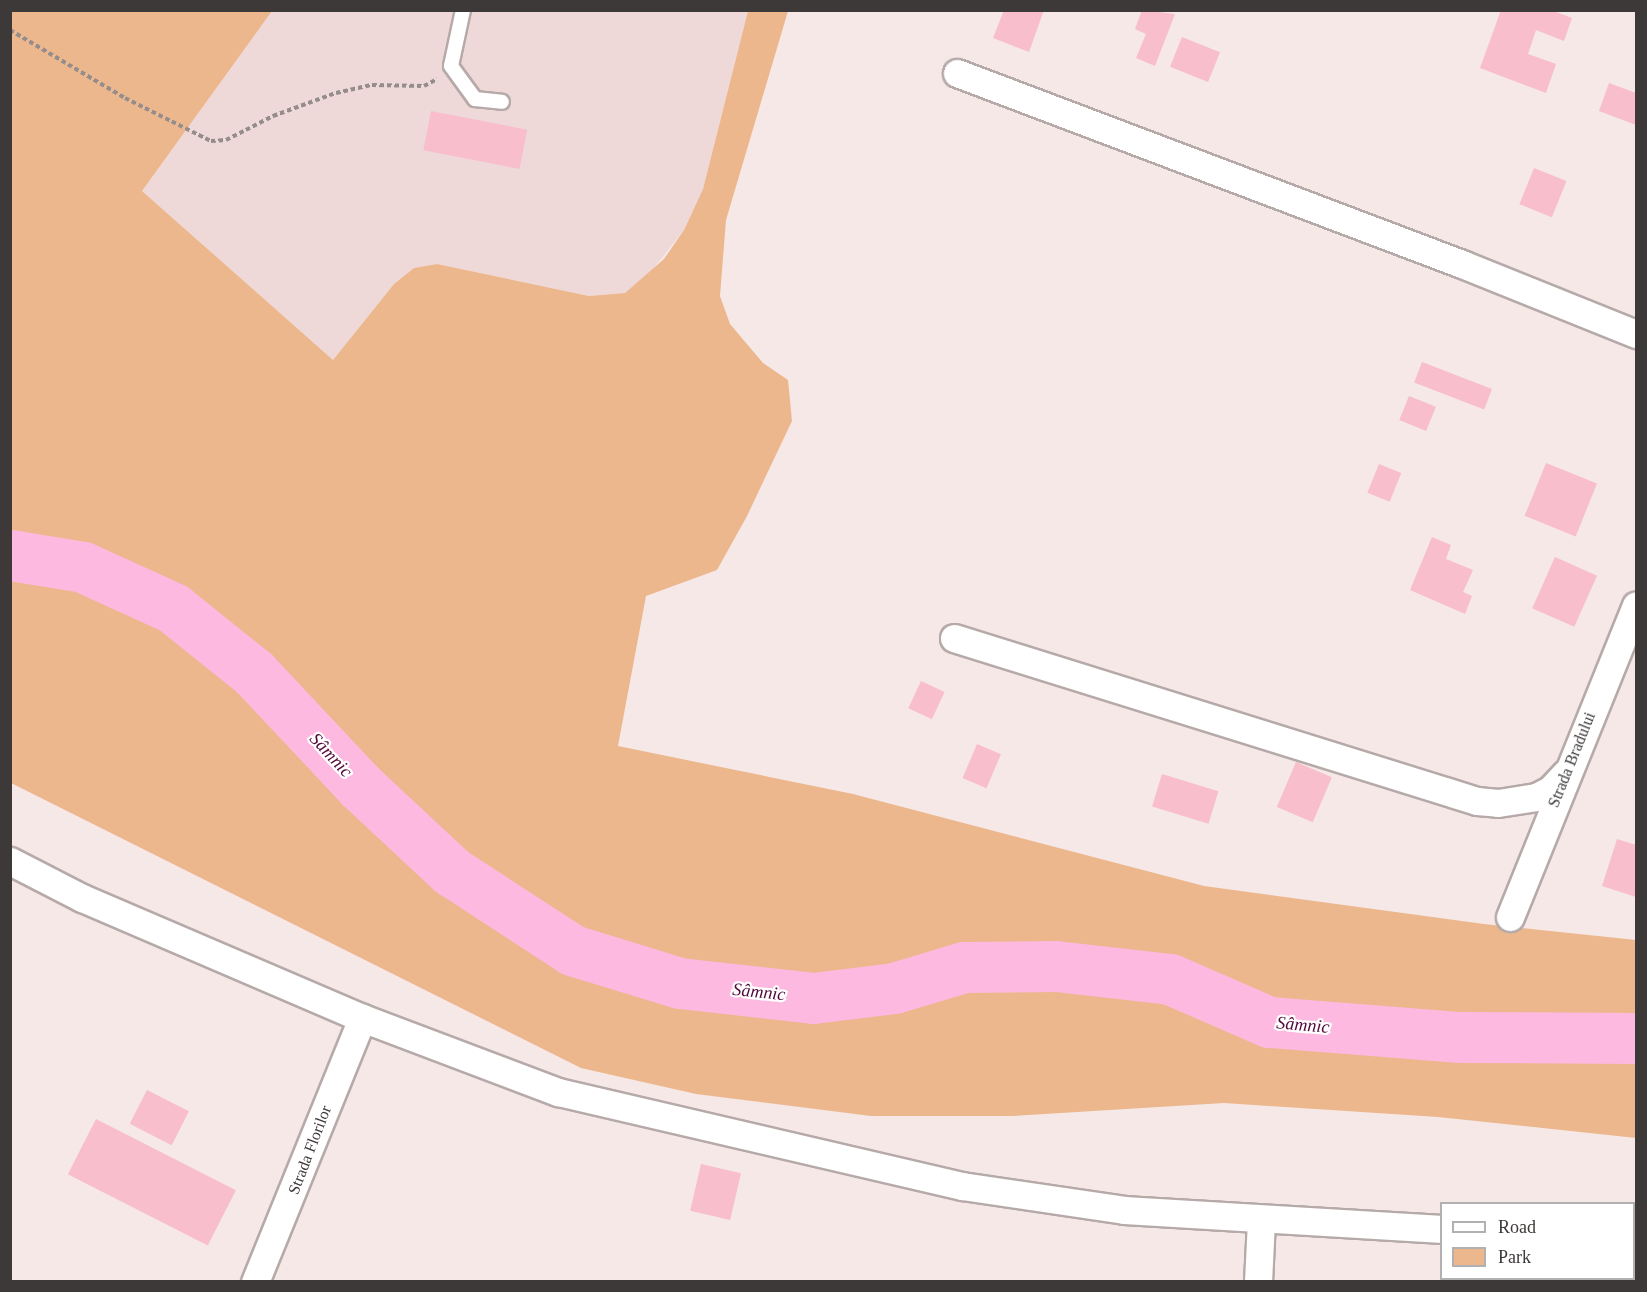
<!DOCTYPE html>
<meta charset="utf-8">
<style>
body{margin:0}
#map{position:relative;width:1647px;height:1292px;overflow:hidden;background:#f5e8e7;font-family:"Times New Roman",serif}
div>[style]{position:absolute}
[style*='--x']{left:calc(var(--x)*1px);top:calc(var(--y)*1px);width:calc(var(--w)*1px);rotate:calc(var(--a)*1deg)}
.built>*{inset:0;background:#efd9d8}
.green>*{inset:0;background:#ecb78d}
.river>*{height:51px;margin:-25.5px;padding:0 25.5px;transform-origin:25.5px;border-radius:25.5px;background:#fdb9df}
.building>*{inset:0;background:#f8becb;transform-origin:0 0}
.path>*{height:4px;margin-top:-2px;transform-origin:0;background:repeating-linear-gradient(90deg,#958c8c 0 4.5px,transparent 0 7.5px)}
.roads{filter:drop-shadow(2px 0 #b6aaa9) drop-shadow(-2px 0 #b6aaa9) drop-shadow(0 2px #b6aaa9) drop-shadow(0 -2px #b6aaa9)}
.service>*{height:14px;margin:-7px;padding:0 7px;transform-origin:7px;border-radius:7px;background:#fff}
.minor>*{height:27px;margin:-13.5px;padding:0 13.5px;transform-origin:13.5px;border-radius:13.5px;background:#fff}
span{translate:-50% -50%;white-space:nowrap;text-align:center;line-height:1.15;-webkit-text-stroke:4.5px #fff;paint-order:stroke}
.street-label{font-size:16px;color:#3e3939}
.water-label{font-size:18px;color:#51083a;font-style:italic}
.frame{position:absolute;inset:0;border:12px solid #3e3939;pointer-events:none}
.legend{position:absolute;left:1440px;top:1202px;width:195px;height:78px;box-sizing:border-box;background:#fff;border:2px solid #b2b0b0;margin:0;padding:8px 10px;list-style:none;font-size:18px;color:#3e3939}
.legend li{display:flex;align-items:center;gap:12px;height:30px}
.legend b{width:30px;border:2px solid #b2b0b0}
</style>
<div id="map">
<div class="built">
<div style="clip-path:polygon(272px 11px,748px 11px,703px 189px,684px 230px,649px 274px,625px 293px,589px 296px,437px 264px,414px 268px,394px 284px,333px 360px,142px 191px)"></div>
</div>
<div class="green">
<div style="clip-path:polygon(10px 11px,272px 11px,142px 191px,333px 360px,394px 284px,414px 268px,437px 264px,589px 296px,625px 293px,664px 259px,684px 230px,703px 189px,748px 11px,788px 11px,726px 220px,720px 296px,730px 324px,763px 363px,788px 380px,792px 421px,747px 516px,717px 570px,646px 596px,618px 746px,853px 794px,1204px 886px,1484px 924px,1636px 940px,1636px 1138px,1438px 1117px,1224px 1103px,1013px 1116px,871px 1116px,696px 1094px,581px 1068px,11px 783px)"></div>
</div>
<div class="river">
<div style="--x:10;--y:555;--w:74;--a:9.3"></div>
<div style="--x:83;--y:567;--w:99;--a:24.5"></div>
<div style="--x:173;--y:608;--w:104;--a:38.7"></div>
<div style="--x:254;--y:673;--w:155;--a:46.8"></div>
<div style="--x:360;--y:786;--w:125;--a:43"></div>
<div style="--x:451;--y:871;--w:145;--a:33.1"></div>
<div style="--x:572;--y:950;--w:113;--a:17"></div>
<div style="--x:680;--y:983;--w:134;--a:6.4"></div>
<div style="--x:813;--y:998;--w:82;--a:-7"></div>
<div style="--x:894;--y:988;--w:73;--a:-16.7"></div>
<div style="--x:964;--y:967;--w:92;--a:-0.6"></div>
<div style="--x:1056;--y:966;--w:115;--a:6.5"></div>
<div style="--x:1170;--y:979;--w:108;--a:23.5"></div>
<div style="--x:1269;--y:1022;--w:192;--a:4.5"></div>
<div style="--x:1460;--y:1037;--w:176;--a:0.3"></div>
</div>
<div class="building">
<div style="clip-path:polygon(1004px 10px,1044px 10px,1029px 52px,993px 38px)"></div>
<div style="clip-path:polygon(1142px 10px,1175px 14px,1155px 66px,1136px 58px,1146px 34px,1135px 29px)"></div>
<div style="clip-path:polygon(1501px 10px,1551px 10px,1572px 18px,1564px 41px,1536px 30px,1528px 54px,1556px 64px,1546px 93px,1480px 68px)"></div>
<div style="left:1182px;top:37px;width:41px;height:32px;rotate:22deg"></div>
<div style="clip-path:polygon(1609px 83px,1636px 93px,1636px 125px,1599px 111px)"></div>
<div style="left:431px;top:111px;width:98px;height:40px;rotate:11deg"></div>
<div style="left:1534px;top:168px;width:35px;height:39px;rotate:22deg"></div>
<div style="left:1422px;top:362px;width:75px;height:22px;rotate:21deg"></div>
<div style="left:1409px;top:396px;width:29px;height:26px;rotate:22deg"></div>
<div style="left:1546px;top:463px;width:55px;height:57px;rotate:22deg"></div>
<div style="left:1379px;top:464px;width:24px;height:31px;rotate:22deg"></div>
<div style="clip-path:polygon(1432px 537px,1451px 545px,1446px 559px,1473px 570px,1463px 592px,1472px 596px,1465px 614px,1410px 590px)"></div>
<div style="left:1555px;top:557px;width:46px;height:56px;rotate:24deg"></div>
<div style="left:921px;top:681px;width:26px;height:30px;rotate:25deg"></div>
<div style="left:977px;top:744px;width:26px;height:37px;rotate:23deg"></div>
<div style="left:1296px;top:762px;width:39px;height:49px;rotate:23deg"></div>
<div style="left:1162px;top:774px;width:59px;height:34px;rotate:17deg"></div>
<div style="clip-path:polygon(1617px 839px,1636px 845px,1636px 897px,1602px 886px)"></div>
<div style="left:147px;top:1090px;width:47px;height:38px;rotate:27deg"></div>
<div style="left:96px;top:1119px;width:157px;height:62px;rotate:27deg"></div>
<div style="left:701px;top:1164px;width:41px;height:48px;rotate:13deg"></div>
</div>
<div class="path">
<div style="--x:10;--y:30;--w:134;--a:30.6"></div>
<div style="--x:125;--y:98;--w:96;--a:26.6"></div>
<div style="--x:211;--y:141;--w:15;--a:-4"></div>
<div style="--x:226;--y:140;--w:53;--a:-27.1"></div>
<div style="--x:273;--y:116;--w:67;--a:-20.1"></div>
<div style="--x:336;--y:93;--w:37;--a:-13"></div>
<div style="--x:372;--y:85;--w:52;--a:1.1"></div>
<div style="--x:424;--y:86;--w:15;--a:-28"></div>
</div>
<div class="roads">
<div class="service">
<div style="--x:463;--y:10;--w:57;--a:102.1"></div>
<div style="--x:451;--y:66;--w:41;--a:54"></div>
<div style="--x:475;--y:99;--w:27;--a:6"></div>
</div>
<div class="minor">
<div style="--x:957;--y:73;--w:540;--a:20.72"></div>
<div style="--x:1462;--y:264;--w:188;--a:21.9"></div>
<div style="--x:954;--y:638;--w:548;--a:17.31"></div>
<div style="--x:1477;--y:801;--w:21;--a:5"></div>
<div style="--x:1498;--y:803;--w:38;--a:-9"></div>
<div style="--x:1536;--y:797;--w:16;--a:-27"></div>
<div style="--x:1550;--y:790;--w:23;--a:-47"></div>
<div style="--x:10;--y:861;--w:81;--a:27.2"></div>
<div style="--x:82;--y:898;--w:305;--a:23.2"></div>
<div style="--x:362;--y:1018;--w:210;--a:20.7"></div>
<div style="--x:558;--y:1092;--w:415;--a:13.1"></div>
<div style="--x:962;--y:1186;--w:164;--a:8.4"></div>
<div style="--x:1124;--y:1210;--w:319;--a:3.4"></div>
<div style="--x:1510;--y:917;--w:336;--a:-68"></div>
<div style="--x:1634;--y:1238;--w:2;--a:0"></div>
<div style="--x:255;--y:1282;--w:285;--a:-67.9"></div>
<div style="--x:1258;--y:1282;--w:62;--a:-87.2"></div>
</div>
</div>
<div class="street-label">
<span style="left:1572px;top:760px;rotate:-68deg">Strada Bradului</span>
<span style="left:310px;top:1150px;rotate:-69deg">Strada Florilor</span>
</div>
<div class="water-label">
<span style="left:331px;top:755px;rotate:47deg">Sâmnic</span>
<span style="left:759px;top:992px;rotate:6deg">Sâmnic</span>
<span style="left:1303px;top:1025px;rotate:5deg">Sâmnic</span>
</div>
<div class="frame"></div>
<ul class="legend">
<li><b style="height:8px;background:#fff"></b>Road</li>
<li><b style="height:16px;background:#ecb78d"></b>Park</li>
</ul>
</div>
